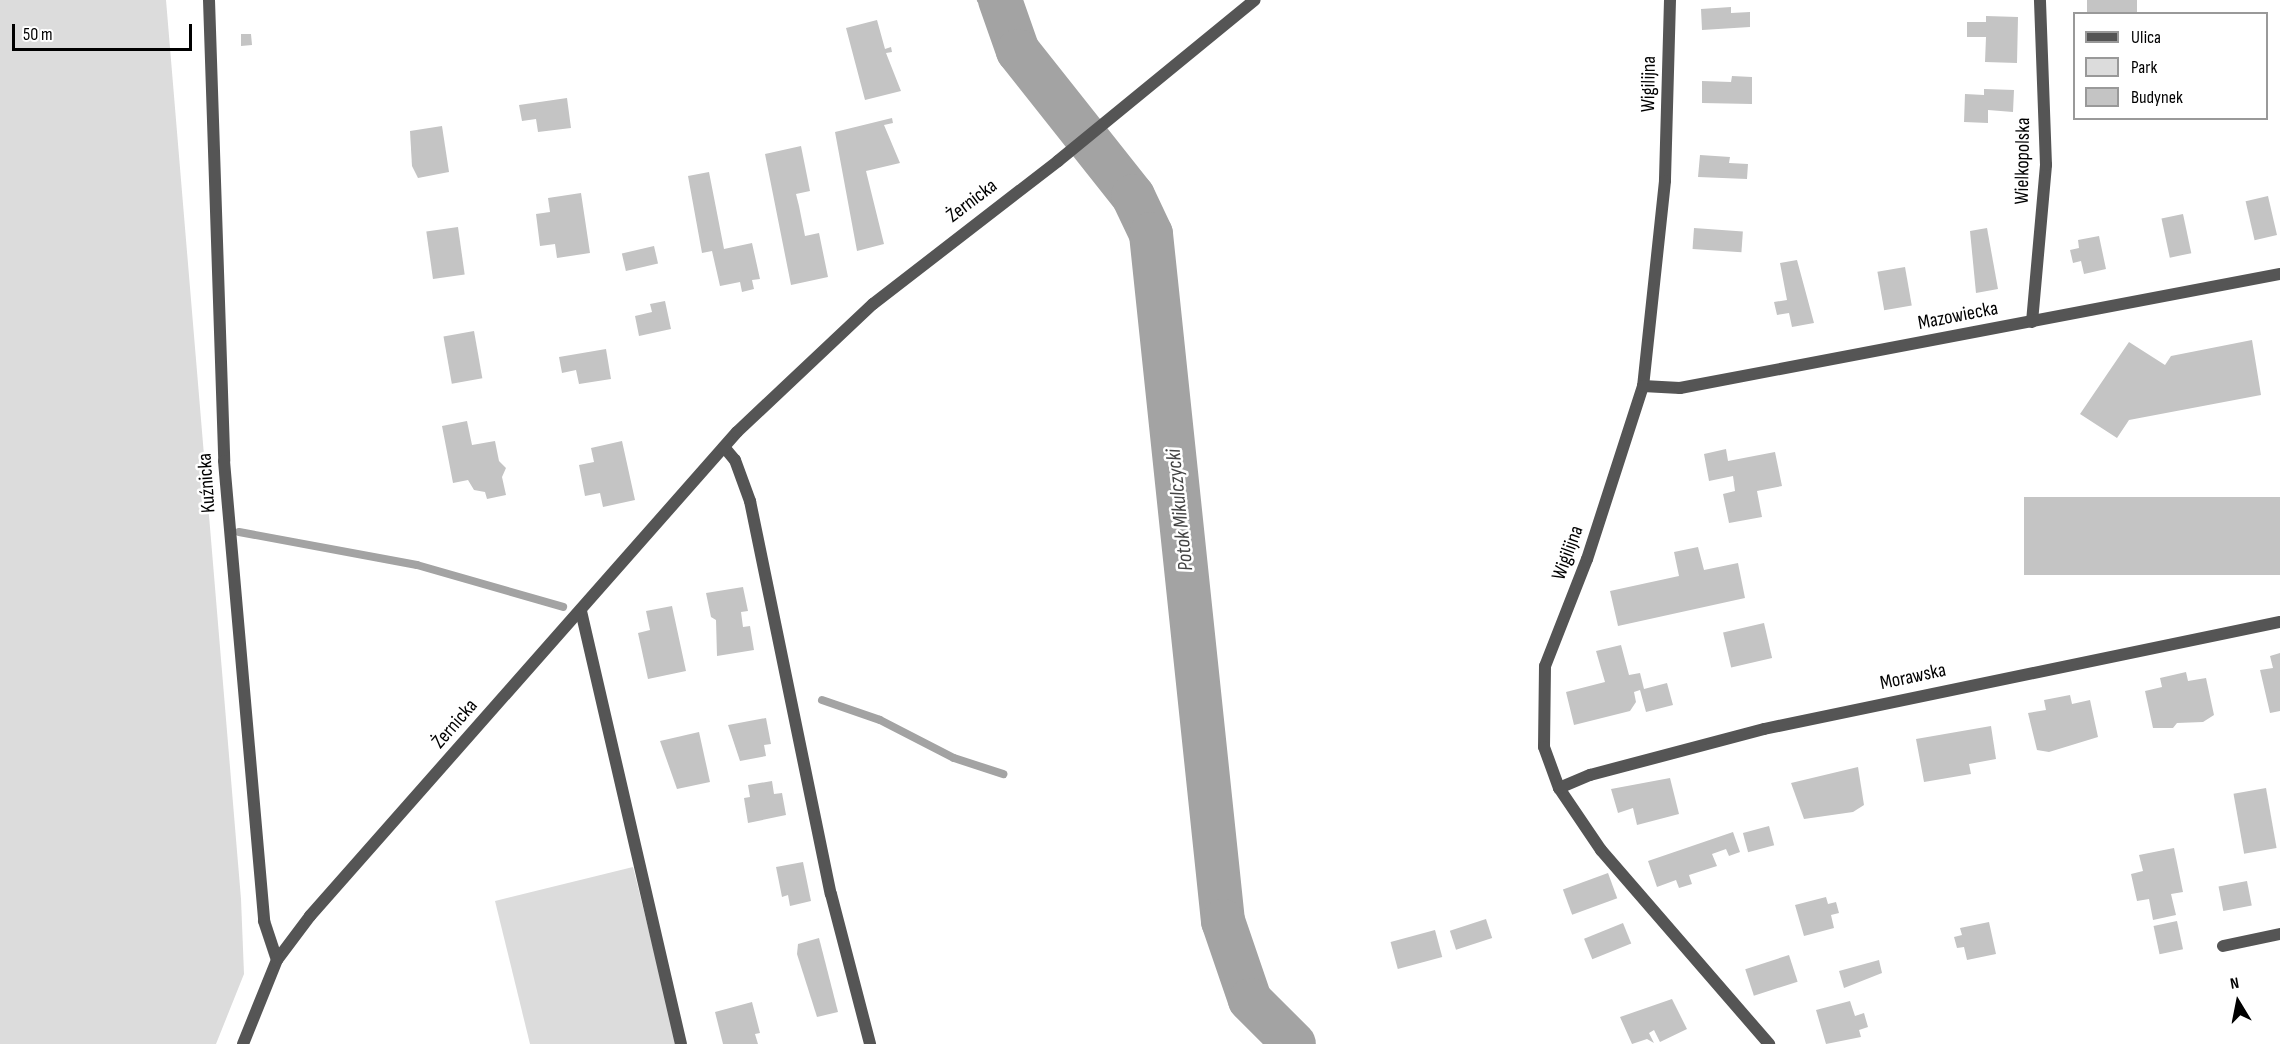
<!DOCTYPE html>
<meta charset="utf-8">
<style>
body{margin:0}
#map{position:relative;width:2280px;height:1044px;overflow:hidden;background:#fff;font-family:"Sofia Sans Condensed",sans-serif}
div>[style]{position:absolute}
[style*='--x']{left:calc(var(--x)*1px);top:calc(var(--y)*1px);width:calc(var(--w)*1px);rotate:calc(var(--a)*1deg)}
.green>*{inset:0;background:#dcdcdc}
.stream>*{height:8px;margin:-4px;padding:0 4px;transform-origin:4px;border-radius:4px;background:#a3a3a3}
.river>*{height:44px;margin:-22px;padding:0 22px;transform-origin:22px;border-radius:22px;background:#a3a3a3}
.building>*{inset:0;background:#c4c4c4;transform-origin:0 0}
.minor>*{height:12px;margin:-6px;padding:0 6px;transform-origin:6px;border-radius:6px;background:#555}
span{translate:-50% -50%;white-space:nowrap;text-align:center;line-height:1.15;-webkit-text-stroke:5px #fff;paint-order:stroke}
.street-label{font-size:20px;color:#000}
.water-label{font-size:21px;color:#444;font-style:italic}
.legend{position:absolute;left:2073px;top:12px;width:195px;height:108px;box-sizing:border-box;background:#fff;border:2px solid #999;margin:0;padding:8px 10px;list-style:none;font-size:18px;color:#000}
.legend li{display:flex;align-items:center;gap:12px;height:30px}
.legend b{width:30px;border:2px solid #999}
.north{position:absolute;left:2208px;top:972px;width:60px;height:60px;-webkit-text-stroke:4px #fff;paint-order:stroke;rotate:350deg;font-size:16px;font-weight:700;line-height:24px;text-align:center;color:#000}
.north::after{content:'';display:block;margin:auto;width:21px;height:27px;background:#000;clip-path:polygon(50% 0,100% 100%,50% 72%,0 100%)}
.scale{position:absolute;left:12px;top:24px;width:180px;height:27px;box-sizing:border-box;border:3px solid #000;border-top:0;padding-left:8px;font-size:18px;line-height:21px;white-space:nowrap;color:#000;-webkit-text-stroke:4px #fff;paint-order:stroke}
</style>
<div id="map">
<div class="green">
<div style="clip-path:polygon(0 0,166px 0,241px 899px,244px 974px,216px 1044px,0 1044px)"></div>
<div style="clip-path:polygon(633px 867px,677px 1044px,530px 1044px,495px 901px)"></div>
</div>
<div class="stream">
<div style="--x:981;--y:0;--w:31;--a:36"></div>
<div style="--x:239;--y:532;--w:181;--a:10.5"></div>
<div style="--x:417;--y:565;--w:152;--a:16"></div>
<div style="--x:822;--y:700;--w:61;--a:19"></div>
<div style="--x:880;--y:720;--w:83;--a:27.2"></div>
<div style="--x:954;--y:758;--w:52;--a:18.1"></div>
</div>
<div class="river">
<div style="--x:1000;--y:0;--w:54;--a:70.6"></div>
<div style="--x:1018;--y:51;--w:185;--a:51.6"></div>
<div style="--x:1133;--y:196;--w:42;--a:64.7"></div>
<div style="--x:1151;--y:234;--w:691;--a:84.02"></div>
<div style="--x:1223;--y:921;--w:83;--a:71.1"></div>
<div style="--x:1250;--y:1000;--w:62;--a:45"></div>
</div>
<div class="building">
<div style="left:2087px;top:0;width:50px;height:14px"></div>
<div style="clip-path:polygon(1731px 7px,1731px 13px,1750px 12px,1750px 27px,1702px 30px,1701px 9px)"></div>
<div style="clip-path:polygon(1986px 16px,2018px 17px,2017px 63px,1985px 62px,1986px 37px,1967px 37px,1967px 22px,1986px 22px)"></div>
<div style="clip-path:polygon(877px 20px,885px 49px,891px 47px,892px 52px,886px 53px,901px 91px,865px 100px,846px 28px)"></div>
<div style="clip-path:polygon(241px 34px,251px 34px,252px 45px,241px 46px)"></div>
<div style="clip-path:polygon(1732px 76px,1752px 77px,1752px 104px,1702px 103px,1702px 81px,1731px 82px)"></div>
<div style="clip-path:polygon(1984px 89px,2014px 90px,2013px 112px,1988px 110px,1988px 123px,1964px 122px,1965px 94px,1984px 95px)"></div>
<div style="clip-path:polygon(567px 98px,571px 128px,538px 132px,536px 119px,522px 121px,519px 105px)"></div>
<div style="clip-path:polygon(892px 118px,893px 123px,884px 125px,900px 163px,866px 171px,884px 244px,857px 251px,835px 132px)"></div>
<div style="clip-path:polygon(442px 126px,449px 172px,418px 178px,412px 166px,410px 131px)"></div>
<div style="clip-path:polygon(801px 146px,810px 191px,796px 194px,799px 206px,805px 236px,819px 233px,828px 277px,791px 285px,765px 154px)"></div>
<div style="clip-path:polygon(1700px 155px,1730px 157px,1729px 163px,1748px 164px,1747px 179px,1698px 177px)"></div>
<div style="clip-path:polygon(709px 172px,724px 249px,752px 243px,760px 279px,752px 280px,754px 289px,742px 292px,740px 282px,720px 286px,712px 251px,702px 253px,688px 176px)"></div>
<div style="clip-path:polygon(581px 193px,590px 253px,557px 258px,555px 244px,540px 246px,536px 214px,550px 212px,548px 198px)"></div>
<div style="left:2268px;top:196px;width:40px;height:23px;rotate:77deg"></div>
<div style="left:2183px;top:214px;width:40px;height:22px;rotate:78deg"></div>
<div style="left:458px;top:227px;width:48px;height:32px;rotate:82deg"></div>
<div style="left:1694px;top:228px;width:49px;height:21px;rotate:4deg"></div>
<div style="clip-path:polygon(1987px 228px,1998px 289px,1976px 293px,1970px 231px)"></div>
<div style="clip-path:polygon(2099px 236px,2106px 269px,2084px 274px,2081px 261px,2073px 263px,2070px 250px,2079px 248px,2078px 240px)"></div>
<div style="left:654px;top:246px;width:18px;height:33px;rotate:77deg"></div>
<div style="clip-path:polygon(1797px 260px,1814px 323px,1792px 327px,1789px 313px,1777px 315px,1774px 302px,1787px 300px,1780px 263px)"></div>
<div style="left:1905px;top:267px;width:39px;height:28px;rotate:80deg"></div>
<div style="clip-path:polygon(665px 301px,671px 329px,639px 336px,635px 316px,652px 312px,650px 304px)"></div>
<div style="left:474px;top:331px;width:48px;height:31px;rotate:80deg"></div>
<div style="clip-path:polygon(2252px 340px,2261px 395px,2129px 420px,2117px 438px,2080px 414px,2129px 342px,2165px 365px,2171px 356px)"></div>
<div style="clip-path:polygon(606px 349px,611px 379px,579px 384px,576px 370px,562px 373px,559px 357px)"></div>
<div style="clip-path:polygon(467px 421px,472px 445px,495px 441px,499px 461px,506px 468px,502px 477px,506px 495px,487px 499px,485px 492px,474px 490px,468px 480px,453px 483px,442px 426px)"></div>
<div style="clip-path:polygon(622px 441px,635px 500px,603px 507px,600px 493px,585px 496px,579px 465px,594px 462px,591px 448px)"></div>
<div style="clip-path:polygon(1726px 449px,1728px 461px,1775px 452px,1782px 486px,1757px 491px,1762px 517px,1729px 523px,1723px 494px,1735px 491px,1733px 476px,1709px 481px,1704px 454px)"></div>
<div style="left:2280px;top:497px;width:78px;height:256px;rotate:90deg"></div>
<div style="clip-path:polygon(1698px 547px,1704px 570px,1738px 563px,1745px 598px,1618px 626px,1610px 591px,1679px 576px,1674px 552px)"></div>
<div style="clip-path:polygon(743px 587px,748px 611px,741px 612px,743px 627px,750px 626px,754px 650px,717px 656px,716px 620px,711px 617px,706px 593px)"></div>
<div style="clip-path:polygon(672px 606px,686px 671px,648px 679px,638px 633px,650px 630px,646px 611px)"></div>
<div style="left:1764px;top:623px;width:36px;height:42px;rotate:77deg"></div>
<div style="clip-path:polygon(1621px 645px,1629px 675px,1640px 673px,1644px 689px,1667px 683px,1673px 705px,1646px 712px,1640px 690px,1634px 692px,1636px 702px,1630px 711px,1574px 725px,1566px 692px,1605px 682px,1596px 651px)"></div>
<div style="clip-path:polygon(2280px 653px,2280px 711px,2270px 713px,2260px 670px,2273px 668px,2270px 656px)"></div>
<div style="clip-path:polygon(2186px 672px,2188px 681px,2206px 678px,2214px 715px,2203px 722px,2177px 723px,2173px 728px,2153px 728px,2145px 691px,2162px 687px,2160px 678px)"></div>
<div style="clip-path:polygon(2070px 695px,2072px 704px,2090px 700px,2098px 737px,2049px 752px,2037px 750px,2028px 713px,2046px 710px,2044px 700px)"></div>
<div style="clip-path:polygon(766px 718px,771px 744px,764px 745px,766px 756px,740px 761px,728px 725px)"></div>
<div style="clip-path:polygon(1991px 726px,1996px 759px,1969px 764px,1971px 774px,1924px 782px,1916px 739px)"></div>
<div style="clip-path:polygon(699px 732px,710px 782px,677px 789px,660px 741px)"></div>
<div style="clip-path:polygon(1858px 767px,1864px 805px,1853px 812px,1804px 819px,1791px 783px)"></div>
<div style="clip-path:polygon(1670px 778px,1679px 814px,1637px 825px,1633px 808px,1618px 813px,1611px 789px)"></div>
<div style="clip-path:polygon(772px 781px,774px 794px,782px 793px,786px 815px,748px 823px,744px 798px,750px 797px,748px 785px)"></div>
<div style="left:2266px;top:788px;width:61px;height:33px;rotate:80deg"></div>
<div style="left:1769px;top:826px;width:20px;height:27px;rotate:75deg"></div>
<div style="clip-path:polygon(1733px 832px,1740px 852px,1729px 856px,1726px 849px,1712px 854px,1717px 866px,1689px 875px,1692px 884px,1679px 888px,1676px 880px,1657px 887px,1648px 861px)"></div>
<div style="clip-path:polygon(2174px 848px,2183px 892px,2171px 894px,2176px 915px,2153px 920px,2149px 899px,2137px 901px,2131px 874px,2143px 871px,2139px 855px)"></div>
<div style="clip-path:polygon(803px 862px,811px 901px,790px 906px,788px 895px,782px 897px,776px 867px)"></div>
<div style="left:1608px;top:873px;width:27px;height:48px;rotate:70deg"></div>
<div style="left:2247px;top:881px;width:25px;height:29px;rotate:79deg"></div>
<div style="clip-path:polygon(1826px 897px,1828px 904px,1836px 902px,1839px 913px,1831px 915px,1834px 928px,1804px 936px,1795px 905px)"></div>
<div style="left:1486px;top:919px;width:20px;height:38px;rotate:72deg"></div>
<div style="left:2177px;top:921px;width:29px;height:24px;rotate:78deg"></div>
<div style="clip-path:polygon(1989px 922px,1996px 954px,1967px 960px,1964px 947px,1957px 948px,1954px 937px,1962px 935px,1960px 928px)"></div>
<div style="left:1623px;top:923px;width:22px;height:42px;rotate:68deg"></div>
<div style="left:1435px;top:930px;width:28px;height:46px;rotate:75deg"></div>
<div style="clip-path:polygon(819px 938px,838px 1012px,817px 1017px,797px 954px,798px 944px)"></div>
<div style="left:1789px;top:955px;width:28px;height:46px;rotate:72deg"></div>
<div style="clip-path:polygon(1879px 960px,1882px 973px,1844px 988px,1839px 971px)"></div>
<div style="clip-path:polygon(1672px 999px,1687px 1029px,1660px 1042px,1654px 1030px,1649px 1033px,1654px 1043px,1647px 1039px,1632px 1044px,1620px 1017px)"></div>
<div style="clip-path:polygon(1850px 1001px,1855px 1016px,1864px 1013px,1868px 1027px,1859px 1030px,1861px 1037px,1826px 1044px,1816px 1010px)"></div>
<div style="clip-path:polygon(752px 1002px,760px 1033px,755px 1034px,758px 1044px,723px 1044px,715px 1012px)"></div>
</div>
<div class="minor">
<div style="--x:209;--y:0;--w:461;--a:88.1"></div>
<div style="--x:224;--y:461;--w:462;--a:85"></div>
<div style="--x:264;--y:921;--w:41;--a:71.6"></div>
<div style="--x:1670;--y:0;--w:181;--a:91.6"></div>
<div style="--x:1665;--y:181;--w:206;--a:96.1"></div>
<div style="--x:1643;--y:386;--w:182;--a:107.9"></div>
<div style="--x:1587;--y:559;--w:115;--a:111.4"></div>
<div style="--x:1545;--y:666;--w:81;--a:90.7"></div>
<div style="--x:1544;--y:747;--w:44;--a:69.9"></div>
<div style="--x:1559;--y:788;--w:75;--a:55.9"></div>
<div style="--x:1601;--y:850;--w:257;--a:49.1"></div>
<div style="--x:2032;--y:322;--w:158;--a:-84.9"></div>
<div style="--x:2046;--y:165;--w:165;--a:-92.1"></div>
<div style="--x:1643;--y:386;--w:37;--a:3"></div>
<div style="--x:1680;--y:388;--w:611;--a:-10.76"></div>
<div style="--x:724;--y:447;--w:17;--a:50"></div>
<div style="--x:735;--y:460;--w:44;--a:69.9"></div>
<div style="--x:750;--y:501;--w:401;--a:78.4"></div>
<div style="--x:831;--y:894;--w:155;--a:75.4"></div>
<div style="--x:581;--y:611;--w:444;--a:77"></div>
<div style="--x:1559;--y:788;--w:34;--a:-23"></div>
<div style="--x:1590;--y:775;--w:180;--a:-14.8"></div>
<div style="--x:1764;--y:729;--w:527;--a:-11.72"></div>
<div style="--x:2223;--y:946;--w:58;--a:-11.9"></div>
<div style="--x:243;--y:1044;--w:91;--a:-68"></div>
<div style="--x:277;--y:960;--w:55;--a:-53.1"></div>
<div style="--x:310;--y:916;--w:645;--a:-48.58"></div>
<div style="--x:737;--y:432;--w:187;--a:-43.3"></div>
<div style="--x:873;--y:304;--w:234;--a:-37.7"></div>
<div style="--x:1058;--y:161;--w:254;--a:-39.3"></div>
</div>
<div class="street-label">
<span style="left:1649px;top:84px;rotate:-89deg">Wigilijna</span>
<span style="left:2023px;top:161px;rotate:-89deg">Wielkopolska</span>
<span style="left:972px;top:201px;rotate:-37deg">Żernicka</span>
<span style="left:1958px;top:316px;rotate:-11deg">Mazowiecka</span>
<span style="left:207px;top:483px;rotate:-94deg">Kuźnicka</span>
<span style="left:1568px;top:553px;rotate:-70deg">Wigilijna</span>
<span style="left:1913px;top:677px;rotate:-12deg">Morawska</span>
<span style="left:455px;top:724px;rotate:-49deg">Żernicka</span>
</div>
<div class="water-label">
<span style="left:1180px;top:510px;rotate:-96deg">Potok Mikulczycki</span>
</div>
<ul class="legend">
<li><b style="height:8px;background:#555"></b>Ulica</li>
<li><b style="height:16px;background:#dcdcdc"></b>Park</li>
<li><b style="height:16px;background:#c4c4c4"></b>Budynek</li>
</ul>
<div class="north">N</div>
<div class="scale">50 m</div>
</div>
